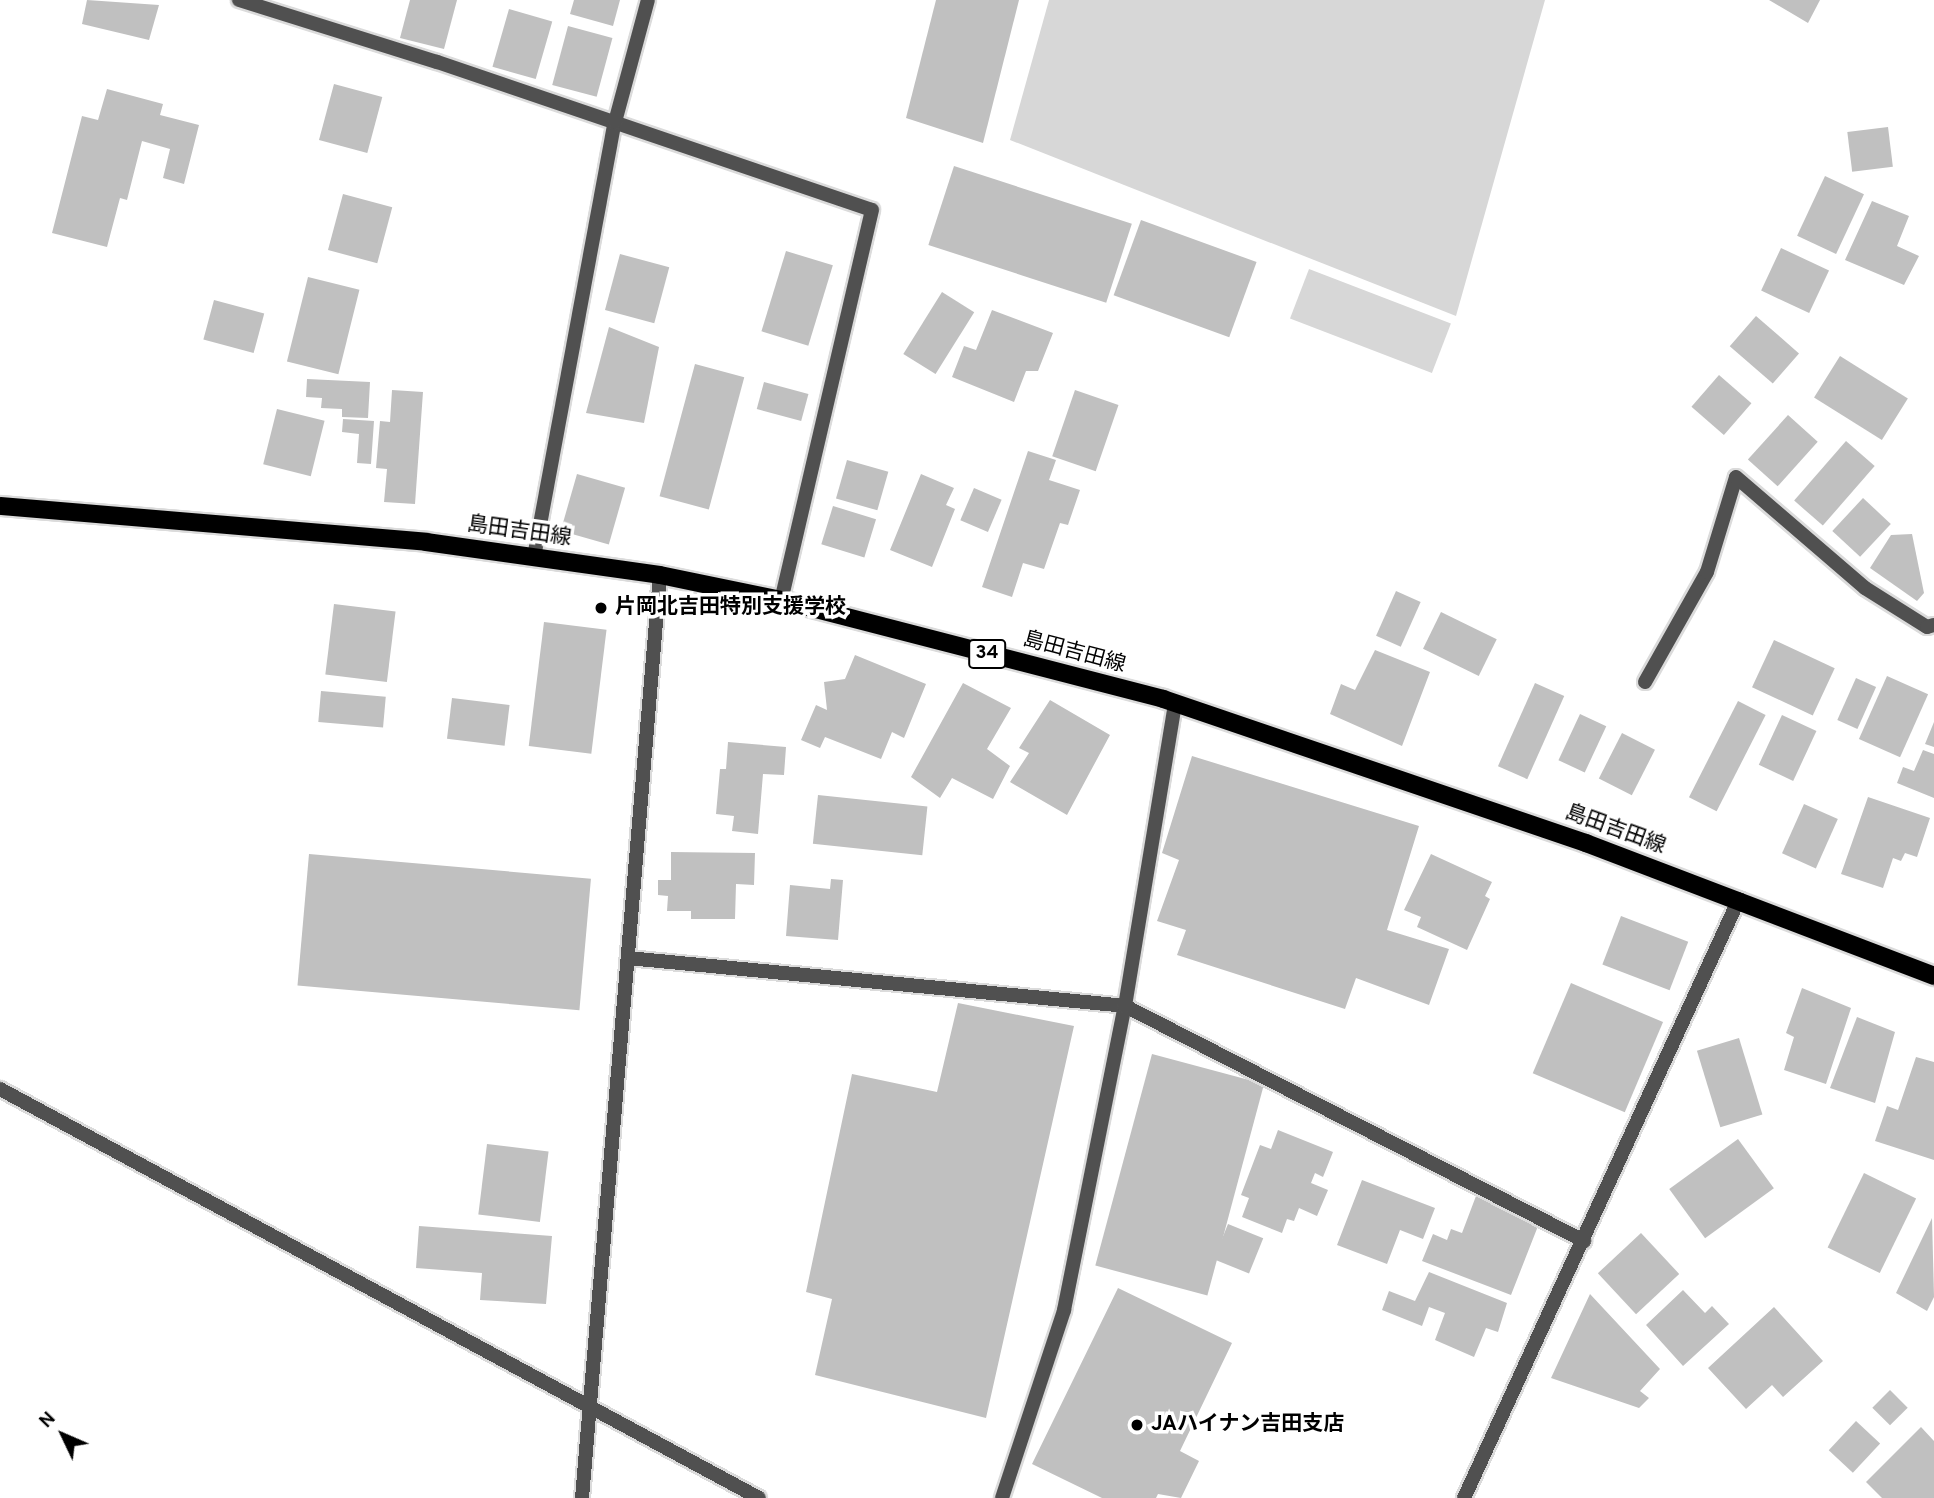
<!DOCTYPE html>
<meta charset="utf-8">
<style>
body{margin:0}
#map{position:relative;width:1934px;height:1498px;overflow:hidden;background:#fff;font-family:Overpass,"Noto Sans JP",sans-serif}
div>[style]{position:absolute}
[style*='--x']{left:calc(var(--x)*1px);top:calc(var(--y)*1px);width:calc(var(--w)*1px);rotate:calc(var(--a)*1deg)}
.green>*{inset:0;background:#d7d7d7;transform-origin:0 0}
.building>*{inset:0;background:#c0c0c0;transform-origin:0 0}
.roads{filter:drop-shadow(2px 0 #dbdbdb) drop-shadow(-2px 0 #dbdbdb) drop-shadow(0 2px #dbdbdb) drop-shadow(0 -2px #dbdbdb)}
.minor>*{height:14px;margin:-7px;padding:0 7px;transform-origin:7px;border-radius:7px;background:#505050}
.tertiary>*{height:14px;margin:-7px;padding:0 7px;transform-origin:7px;border-radius:7px;background:#505050}
.primary>*{height:18px;margin:-9px;padding:0 9px;transform-origin:9px;border-radius:9px;background:#000}
.dots>*{width:19px;height:19px;translate:-50% -50%;box-sizing:border-box;border:4px solid #fff;border-radius:50%}
span{translate:-50% -50%;white-space:nowrap;text-align:center;line-height:1.15;-webkit-text-stroke:7px #fff;paint-order:stroke}
.shield-label span{padding:2px 5px;background:#fff;border:2px solid;border-radius:5px;-webkit-text-stroke-width:0}
.shield-label{font-size:19px;color:#000;font-weight:700}
.street-label{font-size:21px;color:#000}
.poi-label{font-size:21px;color:#000;font-weight:700}
.left{translate:0 -50%;text-align:left}
.north{position:absolute;left:28px;top:1400px;width:70px;height:70px;-webkit-text-stroke:5px #fff;paint-order:stroke;rotate:314deg;font-size:19px;font-weight:700;line-height:28px;text-align:center;color:#000}
.north::after{content:'';display:block;margin:auto;width:24px;height:32px;background:#000;clip-path:polygon(50% 0,100% 100%,50% 72%,0 100%)}
</style>
<div id="map">
<div class="green">
<div style="clip-path:polygon(1049px 0,1545px 0,1456px 316px,1010px 140px)"></div>
<div style="left:1309px;top:269px;width:152px;height:53px;rotate:21deg"></div>
</div>
<div class="building">
<div style="clip-path:polygon(87px 0,159px 5px,149px 40px,82px 24px)"></div>
<div style="clip-path:polygon(410px 0,457px 0,444px 49px,400px 38px)"></div>
<div style="clip-path:polygon(574px 0,620px 0,613px 26px,570px 14px)"></div>
<div style="clip-path:polygon(936px 0,1019px 0,983px 143px,906px 118px)"></div>
<div style="clip-path:polygon(1769px 0,1820px 0,1808px 23px)"></div>
<div style="left:509px;top:9px;width:45px;height:60px;rotate:16deg"></div>
<div style="left:568px;top:26px;width:46px;height:61px;rotate:15deg"></div>
<div style="left:334px;top:84px;width:50px;height:58px;rotate:15deg"></div>
<div style="clip-path:polygon(107px 89px,163px 104px,160px 115px,199px 125px,184px 184px,163px 178px,170px 149px,142px 141px,127px 200px,120px 198px,107px 247px,52px 233px,82px 116px,98px 120px)"></div>
<div style="left:1888px;top:127px;width:40px;height:41px;rotate:83deg"></div>
<div style="left:954px;top:166px;width:187px;height:83px;rotate:18deg"></div>
<div style="left:1825px;top:176px;width:43px;height:66px;rotate:25deg"></div>
<div style="left:343px;top:194px;width:51px;height:58px;rotate:15deg"></div>
<div style="clip-path:polygon(1872px 201px,1909px 216px,1897px 246px,1919px 256px,1904px 285px,1845px 260px)"></div>
<div style="left:1141px;top:220px;width:123px;height:80px;rotate:20deg"></div>
<div style="left:1781px;top:248px;width:53px;height:47px;rotate:25deg"></div>
<div style="left:786px;top:251px;width:49px;height:84px;rotate:17deg"></div>
<div style="left:620px;top:254px;width:51px;height:58px;rotate:15deg"></div>
<div style="left:308px;top:277px;width:53px;height:87px;rotate:14deg"></div>
<div style="left:942px;top:292px;width:38px;height:73px;rotate:32deg"></div>
<div style="left:214px;top:300px;width:52px;height:41px;rotate:15deg"></div>
<div style="clip-path:polygon(992px 310px,1053px 333px,1038px 371px,1026px 371px,1014px 402px,952px 377px,964px 346px,976px 350px)"></div>
<div style="left:1756px;top:316px;width:57px;height:40px;rotate:41deg"></div>
<div style="clip-path:polygon(609px 327px,659px 347px,644px 423px,586px 413px)"></div>
<div style="left:1840px;top:356px;width:80px;height:49px;rotate:32deg"></div>
<div style="left:695px;top:364px;width:51px;height:137px;rotate:15deg"></div>
<div style="left:1719px;top:375px;width:43px;height:42px;rotate:41deg"></div>
<div style="clip-path:polygon(307px 379px,370px 382px,368px 418px,342px 417px,342px 409px,321px 408px,322px 398px,306px 397px)"></div>
<div style="left:764px;top:382px;width:46px;height:28px;rotate:15deg"></div>
<div style="clip-path:polygon(392px 390px,423px 392px,415px 504px,384px 502px,387px 469px,376px 468px,380px 421px,390px 422px)"></div>
<div style="left:1075px;top:390px;width:46px;height:70px;rotate:19deg"></div>
<div style="left:277px;top:409px;width:49px;height:57px;rotate:14deg"></div>
<div style="left:1788px;top:415px;width:40px;height:60px;rotate:42deg"></div>
<div style="clip-path:polygon(343px 419px,374px 421px,371px 464px,357px 463px,359px 434px,342px 432px)"></div>
<div style="left:1846px;top:441px;width:38px;height:79px;rotate:41deg"></div>
<div style="clip-path:polygon(1028px 451px,1056px 460px,1049px 480px,1080px 490px,1068px 525px,1060px 523px,1044px 569px,1023px 563px,1012px 597px,982px 587px)"></div>
<div style="left:847px;top:460px;width:43px;height:40px;rotate:16deg"></div>
<div style="left:577px;top:474px;width:50px;height:59px;rotate:16deg"></div>
<div style="clip-path:polygon(921px 474px,954px 488px,946px 505px,955px 509px,932px 567px,890px 550px)"></div>
<div style="left:974px;top:488px;width:30px;height:35px;rotate:23deg"></div>
<div style="left:1863px;top:498px;width:38px;height:45px;rotate:43deg"></div>
<div style="left:833px;top:506px;width:45px;height:40px;rotate:17deg"></div>
<div style="clip-path:polygon(1912px 534px,1924px 593px,1917px 601px,1870px 568px,1891px 535px)"></div>
<div style="left:1396px;top:591px;width:27px;height:49px;rotate:24deg"></div>
<div style="left:334px;top:604px;width:62px;height:71px;rotate:7deg"></div>
<div style="left:1441px;top:612px;width:62px;height:41px;rotate:26deg"></div>
<div style="left:544px;top:622px;width:63px;height:125px;rotate:7deg"></div>
<div style="left:1774px;top:640px;width:67px;height:52px;rotate:25deg"></div>
<div style="clip-path:polygon(1375px 650px,1430px 672px,1402px 746px,1330px 714px,1341px 684px,1355px 690px)"></div>
<div style="clip-path:polygon(855px 655px,926px 684px,904px 738px,892px 732px,881px 759px,825px 737px,820px 748px,801px 740px,816px 705px,827px 710px,824px 682px,845px 679px)"></div>
<div style="left:1887px;top:676px;width:45px;height:69px;rotate:24deg"></div>
<div style="left:1856px;top:678px;width:22px;height:46px;rotate:24deg"></div>
<div style="clip-path:polygon(963px 683px,1011px 708px,987px 749px,1010px 766px,993px 799px,952px 778px,940px 798px,911px 777px)"></div>
<div style="left:1535px;top:683px;width:32px;height:91px;rotate:24deg"></div>
<div style="left:321px;top:691px;width:65px;height:31px;rotate:5deg"></div>
<div style="left:452px;top:698px;width:58px;height:41px;rotate:7deg"></div>
<div style="clip-path:polygon(1050px 700px,1110px 735px,1067px 815px,1010px 782px,1029px 753px,1019px 748px)"></div>
<div style="left:1738px;top:701px;width:31px;height:108px;rotate:27deg"></div>
<div style="left:1580px;top:714px;width:29px;height:51px;rotate:25deg"></div>
<div style="left:1782px;top:715px;width:38px;height:55px;rotate:25deg"></div>
<div style="clip-path:polygon(1934px 722px,1934px 747px,1925px 744px)"></div>
<div style="left:1622px;top:733px;width:37px;height:51px;rotate:27deg"></div>
<div style="clip-path:polygon(728px 742px,786px 747px,784px 775px,763px 774px,758px 834px,732px 831px,734px 816px,716px 814px,720px 769px,726px 769px)"></div>
<div style="clip-path:polygon(1923px 750px,1934px 754px,1934px 798px,1897px 783px,1903px 767px,1914px 771px)"></div>
<div style="clip-path:polygon(1192px 756px,1419px 826px,1387px 930px,1449px 949px,1429px 1005px,1356px 978px,1345px 1009px,1177px 955px,1186px 930px,1157px 921px,1179px 860px,1162px 853px)"></div>
<div style="left:818px;top:795px;width:110px;height:49px;rotate:6deg"></div>
<div style="clip-path:polygon(1868px 797px,1930px 818px,1917px 857px,1905px 853px,1901px 861px,1893px 858px,1883px 888px,1841px 874px)"></div>
<div style="left:1804px;top:804px;width:37px;height:54px;rotate:24deg"></div>
<div style="clip-path:polygon(671px 852px,755px 853px,754px 885px,736px 884px,735px 919px,691px 919px,691px 911px,667px 911px,668px 896px,658px 895px,658px 880px,671px 880px)"></div>
<div style="left:309px;top:854px;width:283px;height:132px;rotate:5deg"></div>
<div style="clip-path:polygon(1431px 854px,1492px 882px,1485px 896px,1490px 899px,1467px 950px,1417px 927px,1421px 917px,1404px 910px)"></div>
<div style="clip-path:polygon(831px 879px,843px 880px,838px 940px,786px 936px,790px 885px,830px 889px)"></div>
<div style="left:1621px;top:916px;width:72px;height:52px;rotate:21deg"></div>
<div style="left:1571px;top:983px;width:100px;height:98px;rotate:23deg"></div>
<div style="clip-path:polygon(1802px 988px,1851px 1008px,1826px 1084px,1784px 1070px,1794px 1037px,1786px 1033px)"></div>
<div style="clip-path:polygon(958px 1003px,1074px 1026px,986px 1418px,815px 1375px,832px 1299px,806px 1292px,852px 1074px,937px 1092px)"></div>
<div style="clip-path:polygon(1857px 1017px,1895px 1032px,1875px 1103px,1830px 1088px)"></div>
<div style="left:1739px;top:1038px;width:80px;height:44px;rotate:73deg"></div>
<div style="left:1152px;top:1054px;width:116px;height:219px;rotate:15deg"></div>
<div style="clip-path:polygon(1916px 1057px,1934px 1062px,1934px 1160px,1875px 1141px,1887px 1106px,1898px 1110px)"></div>
<div style="clip-path:polygon(1278px 1130px,1333px 1152px,1323px 1177px,1315px 1173px,1311px 1183px,1328px 1190px,1317px 1216px,1299px 1208px,1294px 1221px,1287px 1219px,1282px 1233px,1242px 1217px,1249px 1198px,1241px 1195px,1260px 1145px,1271px 1149px)"></div>
<div style="left:1738px;top:1139px;width:61px;height:85px;rotate:54deg"></div>
<div style="left:487px;top:1144px;width:62px;height:71px;rotate:7deg"></div>
<div style="left:1864px;top:1173px;width:58px;height:83px;rotate:26deg"></div>
<div style="clip-path:polygon(1362px 1180px,1435px 1208px,1423px 1239px,1400px 1230px,1387px 1264px,1337px 1245px)"></div>
<div style="clip-path:polygon(1476px 1196px,1540px 1221px,1511px 1295px,1422px 1261px,1433px 1234px,1447px 1240px,1451px 1229px,1462px 1233px)"></div>
<div style="clip-path:polygon(1932px 1218px,1934px 1297px,1927px 1311px,1896px 1293px)"></div>
<div style="left:1228px;top:1224px;width:38px;height:38px;rotate:22deg"></div>
<div style="clip-path:polygon(419px 1226px,552px 1236px,546px 1304px,480px 1300px,482px 1273px,416px 1268px)"></div>
<div style="left:1641px;top:1233px;width:56px;height:59px;rotate:47deg"></div>
<div style="clip-path:polygon(1429px 1272px,1507px 1303px,1498px 1332px,1486px 1328px,1474px 1357px,1435px 1340px,1445px 1313px,1429px 1307px,1422px 1326px,1382px 1310px,1389px 1291px,1415px 1301px)"></div>
<div style="clip-path:polygon(1118px 1288px,1232px 1343px,1180px 1451px,1199px 1461px,1181px 1498px,1158px 1494px,1156px 1498px,1102px 1498px,1032px 1464px)"></div>
<div style="clip-path:polygon(1683px 1290px,1705px 1313px,1712px 1306px,1729px 1324px,1683px 1366px,1646px 1325px)"></div>
<div style="clip-path:polygon(1590px 1294px,1660px 1369px,1640px 1391px,1649px 1398px,1639px 1408px,1551px 1378px)"></div>
<div style="clip-path:polygon(1774px 1307px,1823px 1361px,1783px 1397px,1772px 1385px,1746px 1409px,1708px 1368px)"></div>
<div style="left:1890px;top:1390px;width:25px;height:25px;rotate:45deg"></div>
<div style="left:1856px;top:1421px;width:33px;height:40px;rotate:43deg"></div>
<div style="clip-path:polygon(1921px 1427px,1934px 1441px,1934px 1498px,1882px 1498px,1866px 1482px)"></div>
</div>
<div class="roads">
<div class="minor">
<div style="--x:239;--y:0;--w:207;--a:17.4"></div>
<div style="--x:437;--y:62;--w:459;--a:18.8"></div>
<div style="--x:872;--y:210;--w:400;--a:103.1"></div>
<div style="--x:534;--y:557;--w:442;--a:-79.5"></div>
<div style="--x:615;--y:122;--w:126;--a:-74.9"></div>
<div style="--x:1645;--y:682;--w:126;--a:-60.6"></div>
<div style="--x:1707;--y:572;--w:99;--a:-73"></div>
<div style="--x:1736;--y:477;--w:170;--a:40.7"></div>
<div style="--x:1865;--y:588;--w:73;--a:32.2"></div>
<div style="--x:1927;--y:627;--w:7;--a:-16"></div>
<div style="--x:628;--y:958;--w:499;--a:5.5"></div>
<div style="--x:1125;--y:1006;--w:516;--a:27.11"></div>
<div style="--x:0;--y:1089;--w:862;--a:28.32"></div>
<div style="--x:582;--y:1498;--w:926;--a:-85.17"></div>
<div style="--x:1002;--y:1498;--w:198;--a:-71.7"></div>
<div style="--x:1064;--y:1310;--w:310;--a:-78.7"></div>
<div style="--x:1125;--y:1006;--w:306;--a:-80.6"></div>
</div>
<div class="tertiary">
<div style="--x:1464;--y:1498;--w:659;--a:-65.34"></div>
</div>
<div class="primary">
<div style="--x:0;--y:506;--w:428;--a:4.8"></div>
<div style="--x:426;--y:542;--w:236;--a:8"></div>
<div style="--x:660;--y:575;--w:124;--a:11.7"></div>
<div style="--x:781;--y:600;--w:395;--a:14.5"></div>
<div style="--x:1163;--y:699;--w:447;--a:18.8"></div>
<div style="--x:1586;--y:843;--w:373;--a:20.9"></div>
</div>
</div>
<div class="dots">
<div style="left:601px;top:608px;background:#000"></div>
<div style="left:1137px;top:1425px;background:#000"></div>
</div>
<div class="shield-label">
<span style="left:987px;top:654px">34</span>
</div>
<div class="street-label">
<span style="left:519px;top:532px;rotate:8deg">島田吉田線</span>
<span style="left:1074px;top:653px;rotate:15deg">島田吉田線</span>
<span style="left:1615px;top:830px;rotate:20deg">島田吉田線</span>
</div>
<div class="poi-label">
<span class="left" style="left:615px;top:608px">片岡北吉田特別支援学校</span>
<span class="left" style="left:1151px;top:1425px">JAハイナン吉田支店</span>
</div>
<div class="north">N</div>
</div>
